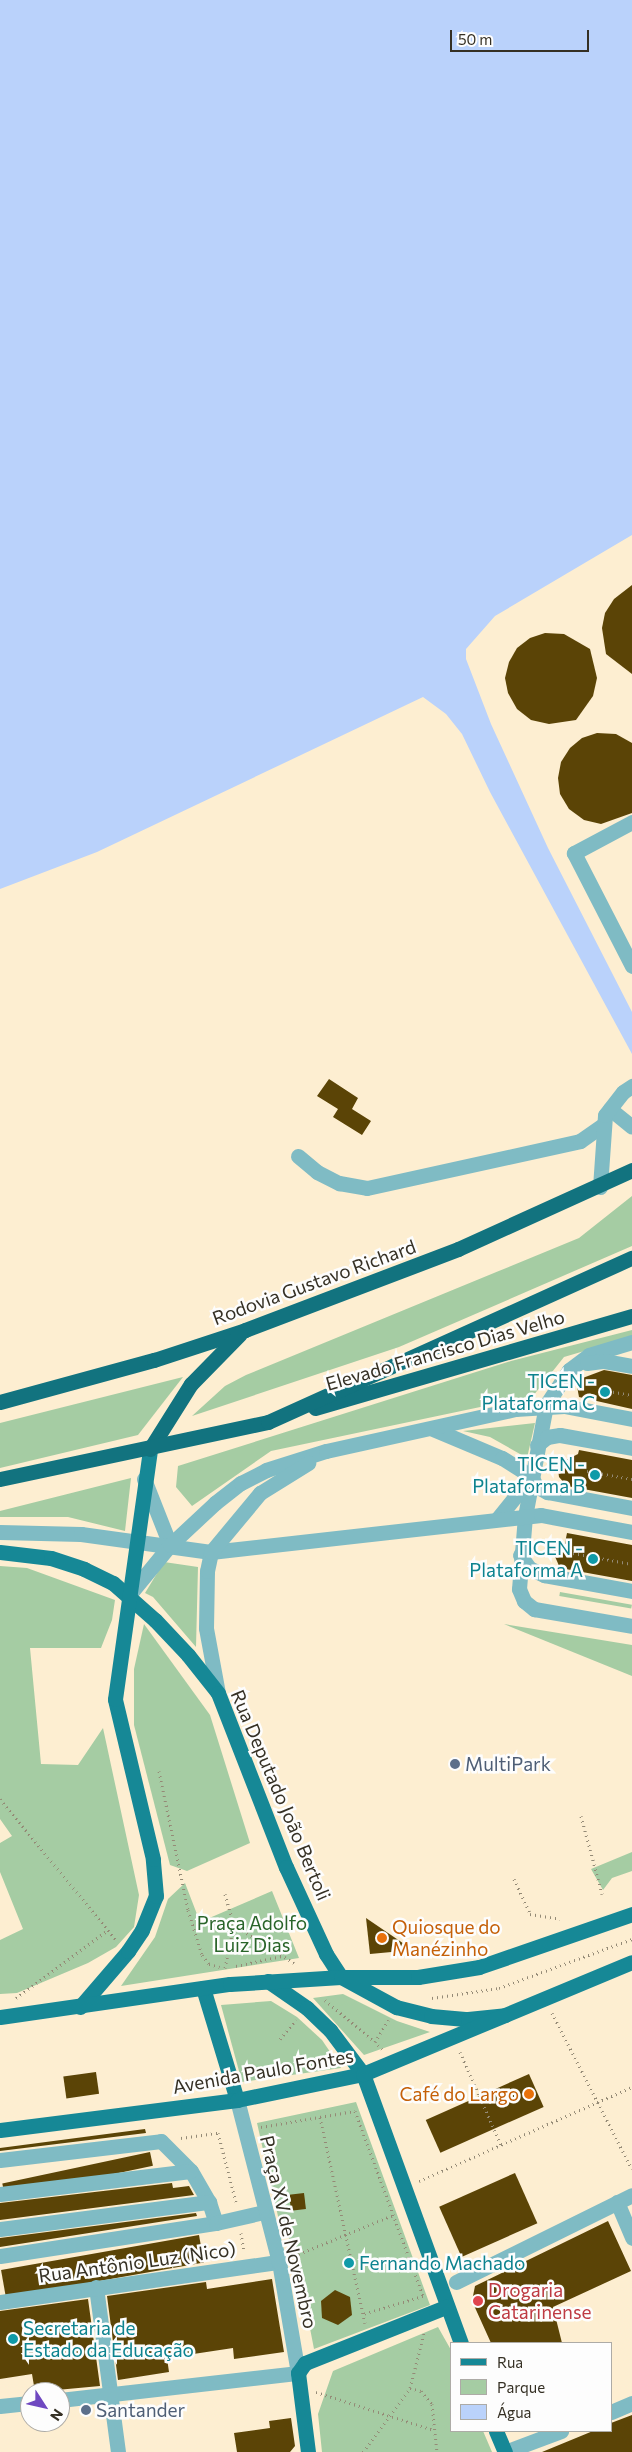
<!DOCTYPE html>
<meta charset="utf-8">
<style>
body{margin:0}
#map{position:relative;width:632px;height:2452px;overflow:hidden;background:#fdeed1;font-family:Commissioner,sans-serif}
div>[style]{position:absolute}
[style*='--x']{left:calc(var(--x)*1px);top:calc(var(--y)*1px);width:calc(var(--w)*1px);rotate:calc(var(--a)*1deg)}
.green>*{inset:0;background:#a5cca3;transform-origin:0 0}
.water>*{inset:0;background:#bad2fb}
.building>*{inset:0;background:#5b4406;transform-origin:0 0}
.path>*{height:3px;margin-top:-1.5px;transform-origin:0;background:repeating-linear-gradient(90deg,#948a76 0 1px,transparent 0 5px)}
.minor>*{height:15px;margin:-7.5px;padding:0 7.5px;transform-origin:7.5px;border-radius:7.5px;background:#7fbbc4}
.major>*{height:15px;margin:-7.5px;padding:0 7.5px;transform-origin:7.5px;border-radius:7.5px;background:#168896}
.highway>*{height:15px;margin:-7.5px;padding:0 7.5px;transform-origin:7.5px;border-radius:7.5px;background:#12737f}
.dots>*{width:14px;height:14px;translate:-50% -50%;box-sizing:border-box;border:2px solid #fdfdfd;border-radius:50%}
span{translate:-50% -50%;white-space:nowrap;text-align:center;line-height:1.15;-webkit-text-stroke:5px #fdfdfd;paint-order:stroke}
.street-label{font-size:19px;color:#353024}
.culture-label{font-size:19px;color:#0d838f}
.right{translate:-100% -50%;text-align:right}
.left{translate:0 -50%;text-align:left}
.service-label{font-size:19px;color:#4e5e75}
.park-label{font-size:19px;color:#296429}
.food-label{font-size:19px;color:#c56008}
.health-label{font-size:19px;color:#be3a42}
.legend{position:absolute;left:450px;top:2342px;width:162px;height:90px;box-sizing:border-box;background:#fdfdfd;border:1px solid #adaba6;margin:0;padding:6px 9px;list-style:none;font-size:15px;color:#353024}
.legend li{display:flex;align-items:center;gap:10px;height:25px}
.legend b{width:25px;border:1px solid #adaba6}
.north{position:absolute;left:20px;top:2382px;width:50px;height:50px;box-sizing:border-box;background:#fdfdfd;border:1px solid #adaba6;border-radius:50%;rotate:125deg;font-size:14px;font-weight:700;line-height:20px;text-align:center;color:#353024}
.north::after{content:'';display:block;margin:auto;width:18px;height:22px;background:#6f48c0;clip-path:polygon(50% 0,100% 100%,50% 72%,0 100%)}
.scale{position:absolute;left:450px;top:30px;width:139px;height:22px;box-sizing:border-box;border:2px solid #353024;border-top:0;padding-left:6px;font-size:15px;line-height:18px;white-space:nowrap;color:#353024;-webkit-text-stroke:4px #fdfdfd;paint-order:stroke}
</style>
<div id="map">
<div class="green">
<div style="clip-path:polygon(632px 1196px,632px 1246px,399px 1347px,192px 1416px,225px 1386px,246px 1375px,579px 1238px)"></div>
<div style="clip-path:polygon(632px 1330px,632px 1337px,564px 1357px,533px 1396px,271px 1451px,192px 1506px,176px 1487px,178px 1466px,511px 1361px)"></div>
<div style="clip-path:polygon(183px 1377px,138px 1435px,0 1468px,0 1423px)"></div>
<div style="clip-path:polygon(535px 1423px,527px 1458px,490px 1437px,463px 1431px)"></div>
<div style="clip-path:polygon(131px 1478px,125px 1531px,68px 1517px,0 1517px,0 1511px)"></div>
<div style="clip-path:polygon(164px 1562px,198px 1567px,196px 1647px,153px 1597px,145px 1593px)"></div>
<div style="clip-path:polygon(0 1566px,27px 1568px,115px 1600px,112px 1620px,101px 1648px,30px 1648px,41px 1764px,78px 1765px,103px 1728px,139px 1895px,134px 1927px,116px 1947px,88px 1963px,17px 1993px,0 1994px,0 1940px,23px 1929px,0 1872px,0 1843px,12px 1836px,0 1819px)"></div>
<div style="left:560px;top:1592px;width:73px;height:4px;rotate:10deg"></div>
<div style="clip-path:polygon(144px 1624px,210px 1715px,250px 1843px,187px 1871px,170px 1865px,134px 1725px,134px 1669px)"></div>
<div style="clip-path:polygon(504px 1624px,632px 1645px,632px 1676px,511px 1627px)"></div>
<div style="clip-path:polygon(632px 1852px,632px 1871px,612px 1878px,603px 1890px,591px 1869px)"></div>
<div style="clip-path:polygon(185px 1883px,200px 1922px,272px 1891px,299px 1958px,121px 1986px,155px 1937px,168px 1899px)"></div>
<div style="clip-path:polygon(343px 1994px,397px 2021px,430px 2032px,364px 2055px,313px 1998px)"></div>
<div style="clip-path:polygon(271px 2001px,297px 2017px,322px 2040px,341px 2068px,242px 2082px,221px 2005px)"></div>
<div style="clip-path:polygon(356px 2102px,430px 2305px,314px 2349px,294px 2246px,280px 2225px,257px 2123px)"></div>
<div style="clip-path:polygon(438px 2327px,451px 2350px,451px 2431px,483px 2431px,492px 2452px,322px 2452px,318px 2414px,333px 2371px)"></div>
</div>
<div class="water">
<div style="clip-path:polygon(0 0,632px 0,632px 535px,495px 616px,466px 649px,466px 659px,491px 724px,548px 848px,632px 1012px,632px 1054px,490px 792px,462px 734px,446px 714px,423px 697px,97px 852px,0 889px)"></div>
</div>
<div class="building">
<div style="clip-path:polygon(632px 585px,632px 674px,606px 654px,602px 628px,605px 613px,614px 599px)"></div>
<div style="clip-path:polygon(545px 633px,564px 634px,590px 649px,597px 678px,593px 696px,576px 720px,549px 724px,531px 720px,517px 709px,508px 693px,505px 678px,509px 662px,517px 648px,530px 638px)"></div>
<div style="clip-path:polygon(597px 733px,616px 734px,632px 743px,632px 813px,601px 824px,584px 820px,569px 809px,560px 794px,558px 778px,561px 762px,570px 748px,582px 738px)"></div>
<div style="clip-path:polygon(329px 1079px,358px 1098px,352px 1109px,371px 1121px,362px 1135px,333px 1117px,338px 1109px,317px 1096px)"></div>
<div style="clip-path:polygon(604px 1370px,632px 1375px,632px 1409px,579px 1397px,577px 1386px,580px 1379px)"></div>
<div style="clip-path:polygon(579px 1450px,632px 1460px,632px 1498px,567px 1486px,559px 1477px,558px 1469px,562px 1462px,578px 1454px)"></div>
<div style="clip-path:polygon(567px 1533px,632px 1545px,632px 1581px,560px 1568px,553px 1552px,557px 1546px,565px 1543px)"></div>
<div style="clip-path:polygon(366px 1918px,413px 1950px,370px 1954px)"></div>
<div style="left:96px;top:2072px;width:22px;height:33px;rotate:82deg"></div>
<div style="left:529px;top:2074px;width:36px;height:113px;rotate:66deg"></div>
<div style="clip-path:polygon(145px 2129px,146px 2133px,0 2151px,0 2148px)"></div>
<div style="left:150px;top:2152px;width:14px;height:151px;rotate:78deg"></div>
<div style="left:515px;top:2173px;width:55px;height:83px;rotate:66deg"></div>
<div style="clip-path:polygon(172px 2183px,173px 2188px,189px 2186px,194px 2195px,0 2220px,0 2203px)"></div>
<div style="left:304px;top:2193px;width:16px;height:15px;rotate:83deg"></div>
<div style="clip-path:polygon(196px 2213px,197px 2216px,0 2247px,0 2238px)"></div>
<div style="clip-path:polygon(608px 2221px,631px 2271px,553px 2307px,562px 2343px,491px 2343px,472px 2301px,475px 2286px)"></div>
<div style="left:199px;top:2235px;width:28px;height:201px;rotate:80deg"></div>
<div style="clip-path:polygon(272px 2279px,284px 2352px,234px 2359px,233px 2348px,167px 2358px,169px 2372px,118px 2380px,107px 2296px,206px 2282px,207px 2289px)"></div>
<div style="clip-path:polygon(335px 2290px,350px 2297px,352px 2315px,338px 2325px,322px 2318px,321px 2301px)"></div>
<div style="clip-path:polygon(88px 2299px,100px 2386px,35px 2392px,32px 2374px,0 2379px,0 2311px)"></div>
<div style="clip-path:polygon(632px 2415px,632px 2452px,542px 2452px,593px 2431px,611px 2431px,611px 2423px)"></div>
<div style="clip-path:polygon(291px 2418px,295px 2446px,290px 2452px,237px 2452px,234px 2433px,270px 2428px,269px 2421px)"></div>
</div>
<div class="path">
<div style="--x:603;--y:1390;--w:29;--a:10"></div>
<div style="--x:587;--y:1471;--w:46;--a:10.1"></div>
<div style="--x:573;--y:1553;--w:60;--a:10.6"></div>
<div style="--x:159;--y:1771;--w:142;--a:78.2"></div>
<div style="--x:188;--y:1910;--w:47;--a:72.7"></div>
<div style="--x:202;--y:1955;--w:11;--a:52"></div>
<div style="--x:209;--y:1964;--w:11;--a:15"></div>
<div style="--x:0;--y:1799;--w:184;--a:50.5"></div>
<div style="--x:581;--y:1816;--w:81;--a:74.9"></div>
<div style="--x:514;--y:1879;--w:38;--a:65"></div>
<div style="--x:530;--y:1914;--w:30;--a:9"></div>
<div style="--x:225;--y:1894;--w:32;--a:74"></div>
<div style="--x:236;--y:1966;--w:47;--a:-12.3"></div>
<div style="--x:225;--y:1968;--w:44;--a:-78.2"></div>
<div style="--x:234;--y:1925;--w:71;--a:32.3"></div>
<div style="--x:16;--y:1998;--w:114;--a:-36.5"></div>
<div style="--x:432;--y:1998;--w:68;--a:-8.5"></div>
<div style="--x:499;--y:1988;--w:142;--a:-20.2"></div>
<div style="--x:325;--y:2000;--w:65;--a:40"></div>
<div style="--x:552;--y:2013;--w:175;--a:62.9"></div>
<div style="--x:280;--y:2039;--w:25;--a:-50"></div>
<div style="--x:382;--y:2049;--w:10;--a:-135"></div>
<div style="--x:375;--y:2042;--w:26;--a:-59"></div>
<div style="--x:460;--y:2052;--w:102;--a:66.2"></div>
<div style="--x:320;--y:2117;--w:211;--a:77.7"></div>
<div style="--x:261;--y:2127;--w:95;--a:-9.7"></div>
<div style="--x:355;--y:2111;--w:197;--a:69.8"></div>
<div style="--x:423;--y:2296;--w:63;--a:163.3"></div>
<div style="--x:181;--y:2138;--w:37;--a:-8"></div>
<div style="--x:218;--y:2133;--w:71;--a:75.4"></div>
<div style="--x:419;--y:2181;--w:233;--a:-23.8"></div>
<div style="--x:241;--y:2233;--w:19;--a:81"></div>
<div style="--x:294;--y:2256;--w:107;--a:-22.5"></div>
<div style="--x:410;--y:2388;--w:11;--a:15"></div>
<div style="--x:421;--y:2391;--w:17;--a:50"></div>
<div style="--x:432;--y:2404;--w:48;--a:84.1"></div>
<div style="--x:316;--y:2392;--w:124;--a:17.9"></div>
<div style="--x:363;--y:2452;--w:79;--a:-53.7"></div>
<div style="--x:410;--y:2388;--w:57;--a:-75.7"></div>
</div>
<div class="minor">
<div style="--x:632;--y:822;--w:66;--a:151.9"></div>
<div style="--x:574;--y:853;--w:127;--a:62.8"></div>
<div style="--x:610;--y:1109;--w:28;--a:39"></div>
<div style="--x:298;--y:1156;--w:25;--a:40"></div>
<div style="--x:317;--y:1172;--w:25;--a:27"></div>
<div style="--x:339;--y:1183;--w:28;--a:10"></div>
<div style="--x:367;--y:1188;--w:218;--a:-12.4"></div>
<div style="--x:580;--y:1141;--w:28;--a:-35"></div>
<div style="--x:600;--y:1187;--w:72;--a:-86"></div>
<div style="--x:605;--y:1115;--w:29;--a:-52"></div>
<div style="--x:623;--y:1092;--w:11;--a:-34"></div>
<div style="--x:632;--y:1342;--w:45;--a:163.2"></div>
<div style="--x:589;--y:1355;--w:25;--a:143"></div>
<div style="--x:569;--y:1370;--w:42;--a:123.3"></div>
<div style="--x:546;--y:1405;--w:113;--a:100.7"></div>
<div style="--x:525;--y:1516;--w:73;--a:94.7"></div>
<div style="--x:519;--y:1589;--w:13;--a:67"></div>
<div style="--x:524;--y:1601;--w:13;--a:39"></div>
<div style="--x:534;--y:1609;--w:99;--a:9.8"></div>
<div style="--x:587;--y:1363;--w:17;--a:-7"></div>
<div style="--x:604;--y:1361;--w:28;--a:10"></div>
<div style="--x:433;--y:1429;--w:75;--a:22.8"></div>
<div style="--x:502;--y:1458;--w:34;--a:32"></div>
<div style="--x:531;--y:1476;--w:11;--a:63"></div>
<div style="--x:536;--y:1486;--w:13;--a:29"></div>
<div style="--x:547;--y:1492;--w:86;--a:10.7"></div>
<div style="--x:537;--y:1445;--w:13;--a:-39"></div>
<div style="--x:547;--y:1437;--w:13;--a:-9"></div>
<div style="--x:560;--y:1435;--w:73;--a:10.2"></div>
<div style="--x:144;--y:1479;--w:71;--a:68.5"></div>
<div style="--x:498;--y:1518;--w:51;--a:-51.3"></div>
<div style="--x:0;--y:1532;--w:81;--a:1.4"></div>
<div style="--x:81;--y:1534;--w:131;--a:7.9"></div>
<div style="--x:211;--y:1552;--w:332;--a:-6.4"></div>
<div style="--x:541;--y:1515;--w:93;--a:10.6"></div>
<div style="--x:520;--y:1555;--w:16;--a:55"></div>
<div style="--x:529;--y:1568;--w:17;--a:25"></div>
<div style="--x:544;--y:1575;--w:89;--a:10.3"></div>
<div style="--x:129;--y:1595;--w:65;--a:-50.6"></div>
<div style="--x:170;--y:1545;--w:62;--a:-43"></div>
<div style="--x:215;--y:1503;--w:33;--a:-38"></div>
<div style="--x:241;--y:1483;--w:28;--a:-27"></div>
<div style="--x:266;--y:1470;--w:63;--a:-17.6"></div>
<div style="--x:326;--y:1451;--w:194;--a:-12.5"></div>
<div style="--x:515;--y:1409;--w:49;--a:-3.5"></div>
<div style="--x:564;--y:1406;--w:69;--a:10.8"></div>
<div style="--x:218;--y:1693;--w:66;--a:-100.5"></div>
<div style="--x:206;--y:1628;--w:57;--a:-89"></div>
<div style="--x:207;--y:1571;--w:19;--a:-78"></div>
<div style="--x:211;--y:1552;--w:77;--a:-50.3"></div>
<div style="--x:260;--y:1493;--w:57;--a:-32"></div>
<div style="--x:0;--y:2160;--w:162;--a:-6.7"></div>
<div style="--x:161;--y:2141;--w:42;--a:45"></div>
<div style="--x:191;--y:2171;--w:36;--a:60"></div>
<div style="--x:209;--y:2202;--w:22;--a:72"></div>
<div style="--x:0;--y:2194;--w:192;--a:-6.9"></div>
<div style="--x:617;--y:2202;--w:39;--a:67"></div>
<div style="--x:0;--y:2229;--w:211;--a:-7.4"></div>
<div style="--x:0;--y:2256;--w:219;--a:-8.7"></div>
<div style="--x:216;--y:2223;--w:49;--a:-12.9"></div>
<div style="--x:456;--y:2282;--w:196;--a:-26.3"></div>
<div style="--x:96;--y:2287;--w:166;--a:82.4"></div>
<div style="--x:0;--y:2302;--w:282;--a:-8.2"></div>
<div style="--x:60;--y:2400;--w:240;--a:-6.5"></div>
<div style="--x:298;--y:2373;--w:113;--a:-99.7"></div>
<div style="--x:279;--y:2262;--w:167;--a:-104.5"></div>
<div style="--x:0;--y:2406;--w:30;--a:-6"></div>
<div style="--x:611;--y:2412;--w:23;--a:-23"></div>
<div style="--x:505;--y:2452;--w:60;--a:-20.6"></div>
</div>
<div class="major">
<div style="--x:0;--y:1552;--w:51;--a:6.7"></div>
<div style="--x:51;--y:1558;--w:35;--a:18"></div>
<div style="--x:84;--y:1569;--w:32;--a:26"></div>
<div style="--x:113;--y:1583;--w:56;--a:41.4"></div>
<div style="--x:155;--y:1620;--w:48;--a:46.7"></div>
<div style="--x:188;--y:1655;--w:48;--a:51.7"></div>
<div style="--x:218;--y:1693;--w:187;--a:68.7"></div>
<div style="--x:286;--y:1867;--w:96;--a:65.3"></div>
<div style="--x:326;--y:1954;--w:27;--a:57"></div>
<div style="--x:341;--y:1977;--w:63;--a:28.6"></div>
<div style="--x:396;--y:2007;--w:36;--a:14"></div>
<div style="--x:431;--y:2016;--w:37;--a:5"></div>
<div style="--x:468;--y:2019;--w:37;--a:-6"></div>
<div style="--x:268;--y:1981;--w:47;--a:34.7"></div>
<div style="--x:307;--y:2008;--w:32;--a:44"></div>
<div style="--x:330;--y:2030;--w:55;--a:53.1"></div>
<div style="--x:363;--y:2074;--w:286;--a:70"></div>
<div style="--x:203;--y:1988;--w:117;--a:73.1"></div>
<div style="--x:80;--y:2007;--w:74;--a:-49.4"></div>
<div style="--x:128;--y:1951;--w:25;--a:-56"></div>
<div style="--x:142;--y:1930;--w:37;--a:-68"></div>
<div style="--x:156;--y:1896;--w:37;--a:-95"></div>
<div style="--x:153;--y:1859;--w:164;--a:-103.4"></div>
<div style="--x:115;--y:1699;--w:252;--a:-82"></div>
<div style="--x:0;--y:2017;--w:232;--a:-8.2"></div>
<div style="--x:230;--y:1984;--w:111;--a:-3.6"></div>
<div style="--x:341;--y:1977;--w:77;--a:0"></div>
<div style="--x:418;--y:1977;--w:62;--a:-9.3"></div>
<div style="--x:479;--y:1967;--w:162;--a:-19.1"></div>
<div style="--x:0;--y:2130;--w:239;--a:-7.2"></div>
<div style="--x:237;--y:2100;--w:129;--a:-11.7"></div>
<div style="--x:363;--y:2074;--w:291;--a:-22.6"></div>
<div style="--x:496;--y:2431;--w:23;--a:67"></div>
<div style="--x:308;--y:2452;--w:80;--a:-97.2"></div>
<div style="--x:298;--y:2373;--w:12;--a:-55"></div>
<div style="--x:305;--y:2363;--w:152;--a:-21.7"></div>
</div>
<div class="highway">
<div style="--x:0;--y:1402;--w:160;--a:-15.3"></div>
<div style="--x:154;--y:1360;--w:96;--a:-18.2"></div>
<div style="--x:245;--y:1330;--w:228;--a:-20.8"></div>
<div style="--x:458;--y:1249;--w:191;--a:-24.4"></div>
<div style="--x:315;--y:1408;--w:330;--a:-16.2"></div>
<div style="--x:150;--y:1449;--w:77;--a:-57.8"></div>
<div style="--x:191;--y:1384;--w:70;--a:-45.6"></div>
<div style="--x:0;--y:1479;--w:274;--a:-12"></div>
<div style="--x:268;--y:1422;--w:399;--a:-24.3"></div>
</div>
<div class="dots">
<div style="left:605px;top:1392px;background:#0f9aa8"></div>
<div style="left:595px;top:1475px;background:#0f9aa8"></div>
<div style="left:593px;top:1559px;background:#0f9aa8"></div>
<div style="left:455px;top:1764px;background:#5c6f8a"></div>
<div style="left:382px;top:1938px;background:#e8710a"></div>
<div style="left:529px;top:2094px;background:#e8710a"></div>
<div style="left:349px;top:2263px;background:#0f9aa8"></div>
<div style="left:478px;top:2301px;background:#e0444e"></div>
<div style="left:13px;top:2339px;background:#0f9aa8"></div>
<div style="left:86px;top:2410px;background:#5c6f8a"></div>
</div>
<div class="street-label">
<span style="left:314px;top:1282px;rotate:-20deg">Rodovia Gustavo Richard</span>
<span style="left:445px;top:1350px;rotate:-16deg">Elevado Francisco Dias Velho</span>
<span style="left:281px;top:1795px;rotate:67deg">Rua Deputado João Bertoli</span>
<span style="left:263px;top:2071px;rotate:-10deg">Avenida Paulo Fontes</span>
<span style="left:289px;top:2232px;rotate:77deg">Praça XV de Novembro</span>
<span style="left:137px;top:2262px;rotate:-8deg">Rua Antônio Luz (Nico)</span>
</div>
<div class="culture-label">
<span class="right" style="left:595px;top:1392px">TICEN -<br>Plataforma C</span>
<span class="right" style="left:585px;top:1475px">TICEN -<br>Plataforma B</span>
<span class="right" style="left:583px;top:1559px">TICEN -<br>Plataforma A</span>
<span class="left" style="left:359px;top:2263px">Fernando Machado</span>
<span class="left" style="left:23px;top:2339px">Secretaria de<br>Estado da Educação</span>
</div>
<div class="service-label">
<span class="left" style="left:465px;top:1764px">MultiPark</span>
<span class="left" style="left:96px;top:2410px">Santander</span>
</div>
<div class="park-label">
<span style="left:252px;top:1934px">Praça Adolfo<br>Luiz Dias</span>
</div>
<div class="food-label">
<span class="left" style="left:392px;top:1938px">Quiosque do<br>Manézinho</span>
<span class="right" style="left:519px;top:2094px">Café do Largo</span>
</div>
<div class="health-label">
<span class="left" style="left:488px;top:2301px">Drogaria<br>Catarinense</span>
</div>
<ul class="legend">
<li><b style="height:6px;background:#168896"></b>Rua</li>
<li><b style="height:14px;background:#a5cca3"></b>Parque</li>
<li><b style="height:14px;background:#bad2fb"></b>Água</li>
</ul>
<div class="north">N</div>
<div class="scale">50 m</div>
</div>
